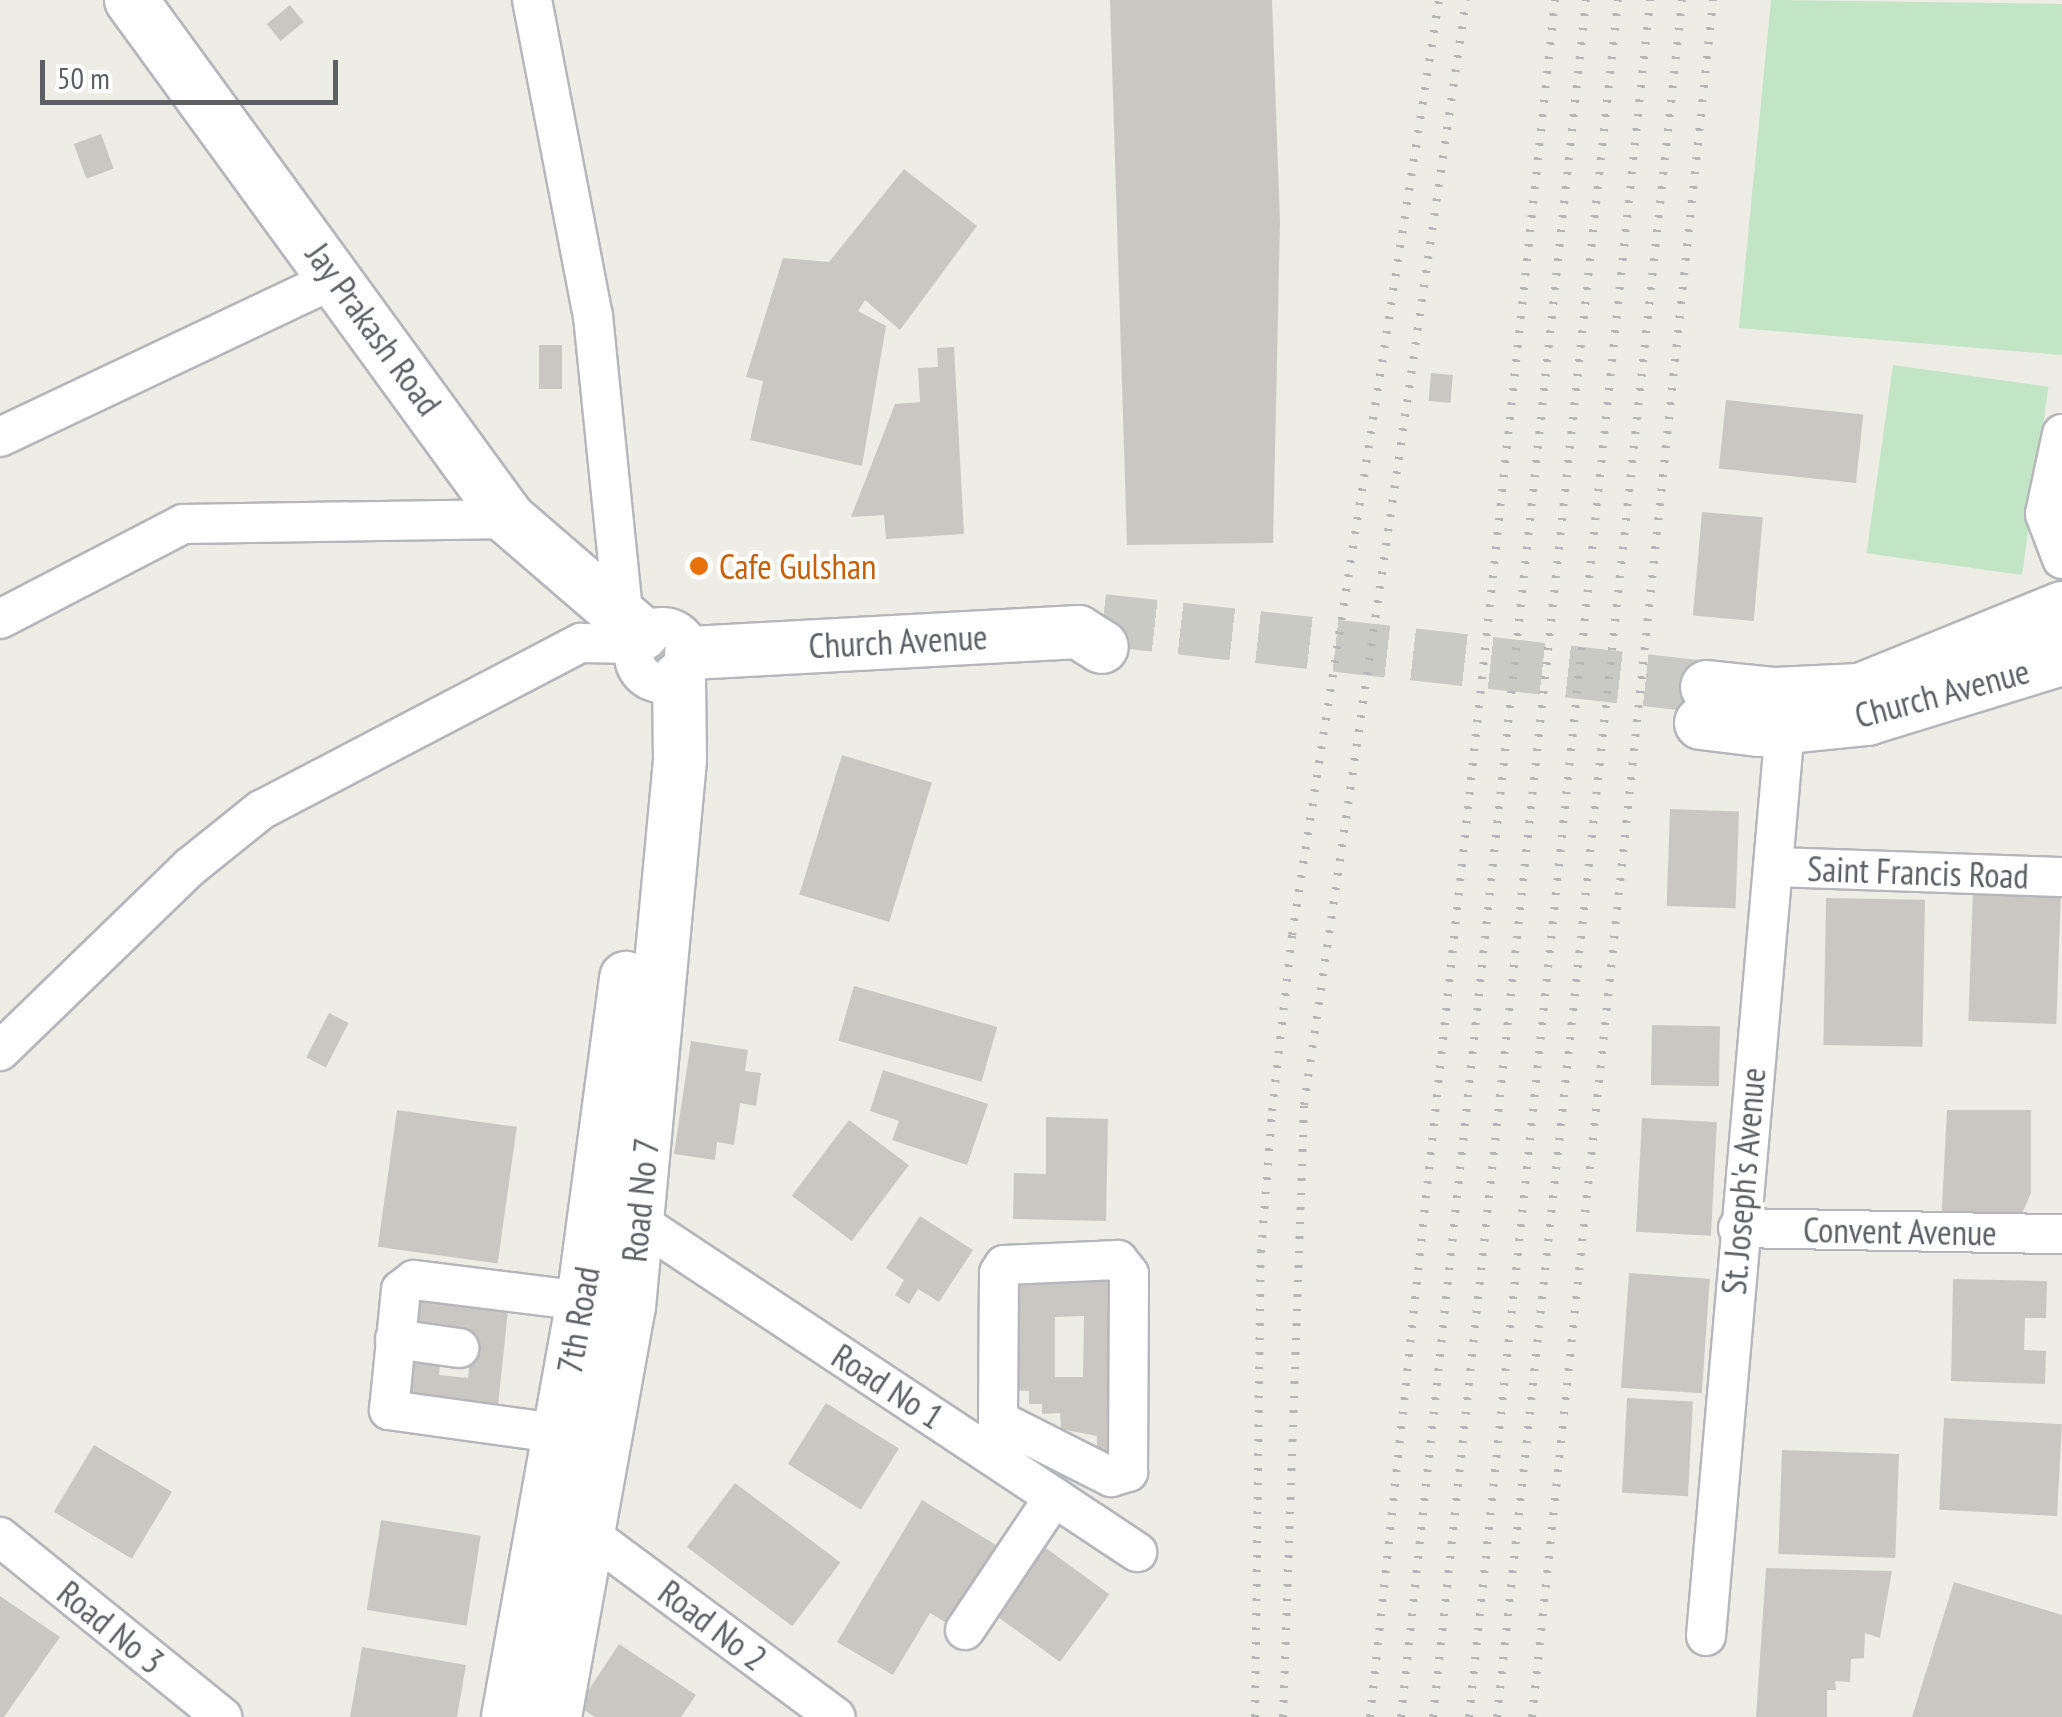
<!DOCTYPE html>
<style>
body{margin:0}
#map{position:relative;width:2062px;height:1717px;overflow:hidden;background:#eeede5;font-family:"PT Sans Narrow",sans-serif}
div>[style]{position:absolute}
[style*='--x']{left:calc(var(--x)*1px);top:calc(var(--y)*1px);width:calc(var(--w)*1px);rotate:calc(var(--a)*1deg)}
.green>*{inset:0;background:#c2e5c6;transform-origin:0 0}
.building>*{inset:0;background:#cac7c2;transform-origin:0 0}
.secondary-tunnel>*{height:52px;margin-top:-26px;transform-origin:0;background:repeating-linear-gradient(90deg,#cacac5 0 52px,transparent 0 78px)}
.roads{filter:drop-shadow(2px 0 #b5b6bb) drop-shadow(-2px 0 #b5b6bb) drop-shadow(0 2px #b5b6bb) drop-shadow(0 -2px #b5b6bb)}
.street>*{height:38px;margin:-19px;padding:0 19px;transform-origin:19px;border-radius:19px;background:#fff}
.street>.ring{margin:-19px;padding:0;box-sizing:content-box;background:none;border:38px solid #fff;border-radius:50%}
.secondary>*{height:52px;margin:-26px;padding:0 26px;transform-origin:26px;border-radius:26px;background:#fff}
.rail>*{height:8px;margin-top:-4px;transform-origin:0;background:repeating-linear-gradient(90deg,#b5b6b6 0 2.5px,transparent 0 14.5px)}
.dots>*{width:28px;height:28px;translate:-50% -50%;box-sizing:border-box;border:5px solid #fff;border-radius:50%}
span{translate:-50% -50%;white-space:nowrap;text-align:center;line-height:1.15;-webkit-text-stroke:8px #fff;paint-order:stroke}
.street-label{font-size:35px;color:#5c5f64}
.food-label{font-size:35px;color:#c56008}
.left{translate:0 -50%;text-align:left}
.scale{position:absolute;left:40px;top:60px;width:298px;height:45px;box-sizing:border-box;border:5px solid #5c5f64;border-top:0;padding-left:12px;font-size:30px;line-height:35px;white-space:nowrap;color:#5c5f64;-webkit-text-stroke:8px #fff;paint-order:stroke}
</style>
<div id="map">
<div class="green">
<div style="clip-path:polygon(1771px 0,2062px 4px,2062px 355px,1739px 328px)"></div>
<div style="left:1893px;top:365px;width:157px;height:190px;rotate:8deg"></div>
</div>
<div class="building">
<div style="clip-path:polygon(1110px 0,1272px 0,1280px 222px,1273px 543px,1127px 545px)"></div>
<div style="left:290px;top:5px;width:22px;height:30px;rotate:51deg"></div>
<div style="left:101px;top:134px;width:37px;height:29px;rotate:70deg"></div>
<div style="clip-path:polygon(904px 169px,977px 226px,900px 330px,865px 300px,858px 311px,886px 326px,862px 466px,750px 440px,763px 381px,746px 377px,783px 258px,829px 262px)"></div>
<div style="left:539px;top:345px;width:23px;height:44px"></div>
<div style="clip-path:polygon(954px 347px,964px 534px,886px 539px,884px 515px,851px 517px,895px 404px,920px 402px,918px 368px,938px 367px,937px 348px)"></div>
<div style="left:1431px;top:373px;width:22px;height:28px;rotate:5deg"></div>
<div style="left:1726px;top:400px;width:138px;height:69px;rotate:6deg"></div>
<div style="left:1702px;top:512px;width:61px;height:104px;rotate:5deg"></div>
<div style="left:842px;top:755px;width:94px;height:146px;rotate:17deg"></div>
<div style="left:1670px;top:809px;width:69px;height:97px;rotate:2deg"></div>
<div style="left:1973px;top:888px;width:88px;height:133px;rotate:2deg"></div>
<div style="left:1826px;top:898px;width:99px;height:147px;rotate:1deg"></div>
<div style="left:854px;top:986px;width:149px;height:57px;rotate:16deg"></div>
<div style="left:329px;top:1013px;width:22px;height:50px;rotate:27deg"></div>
<div style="left:1652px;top:1025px;width:68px;height:60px;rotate:1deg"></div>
<div style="clip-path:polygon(691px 1041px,748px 1050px,745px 1071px,761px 1073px,756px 1106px,740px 1103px,734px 1145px,717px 1142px,715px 1160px,674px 1154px)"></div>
<div style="clip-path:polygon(883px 1070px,988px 1104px,967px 1165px,892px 1140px,899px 1121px,870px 1111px)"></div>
<div style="left:397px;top:1110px;width:121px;height:138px;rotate:8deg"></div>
<div style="clip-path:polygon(1947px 1110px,2031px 1110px,2031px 1193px,2015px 1230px,1941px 1224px)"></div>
<div style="clip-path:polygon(1046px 1117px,1108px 1119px,1106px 1221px,1013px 1219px,1014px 1173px,1046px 1174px)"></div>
<div style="left:1642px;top:1118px;width:75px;height:114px;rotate:3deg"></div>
<div style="left:849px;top:1120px;width:75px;height:95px;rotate:37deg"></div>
<div style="clip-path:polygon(920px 1216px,973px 1250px,939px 1302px,918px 1289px,909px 1304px,895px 1295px,904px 1280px,886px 1268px)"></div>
<div style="clip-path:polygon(evenodd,1016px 1266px,1111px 1267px,1118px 1460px,1097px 1460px,1097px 1436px,1061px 1429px,1060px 1413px,1042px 1414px,1042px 1404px,1029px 1404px,1029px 1391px,1009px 1390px,1016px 1266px,1084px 1316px,1083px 1377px,1055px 1377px,1055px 1317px,1084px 1316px)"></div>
<div style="left:1629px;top:1273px;width:81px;height:115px;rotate:4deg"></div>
<div style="clip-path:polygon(1953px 1279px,2047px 1281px,2046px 1318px,2025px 1318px,2024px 1350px,2046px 1351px,2045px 1384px,1951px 1381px)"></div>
<div style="clip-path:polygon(416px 1291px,509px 1301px,497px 1415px,393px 1404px,398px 1358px,440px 1362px,439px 1375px,468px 1378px,472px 1337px,412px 1330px)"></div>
<div style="left:1627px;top:1398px;width:66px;height:95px;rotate:3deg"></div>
<div style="left:826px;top:1403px;width:86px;height:72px;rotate:32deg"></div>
<div style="left:1944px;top:1418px;width:118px;height:92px;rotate:3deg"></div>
<div style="left:94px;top:1445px;width:91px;height:78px;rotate:31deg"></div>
<div style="left:1782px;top:1450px;width:117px;height:104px;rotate:2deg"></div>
<div style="left:735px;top:1483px;width:132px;height:80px;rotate:37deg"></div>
<div style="clip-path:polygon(922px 1500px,996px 1545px,948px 1624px,930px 1613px,893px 1675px,837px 1642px)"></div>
<div style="left:381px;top:1520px;width:101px;height:91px;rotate:9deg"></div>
<div style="left:1039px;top:1543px;width:87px;height:84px;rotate:36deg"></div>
<div style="clip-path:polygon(1766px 1568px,1892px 1571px,1880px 1638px,1865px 1633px,1864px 1658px,1851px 1659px,1850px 1682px,1835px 1681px,1836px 1690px,1827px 1690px,1827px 1717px,1756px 1717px)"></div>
<div style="clip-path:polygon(1954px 1582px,2062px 1615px,2062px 1717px,1912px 1717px)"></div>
<div style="clip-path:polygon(0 1596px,60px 1637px,4px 1717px,0 1717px)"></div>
<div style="clip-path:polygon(619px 1644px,696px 1695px,681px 1717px,595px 1717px,578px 1706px)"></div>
<div style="clip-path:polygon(362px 1647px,466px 1665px,457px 1717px,350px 1717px)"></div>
</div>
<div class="secondary-tunnel">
<div style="--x:1103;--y:620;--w:608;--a:6.33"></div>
</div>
<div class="roads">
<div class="street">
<div style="--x:532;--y:0;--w:322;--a:79.1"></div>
<div style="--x:593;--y:316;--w:298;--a:84.2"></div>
<div style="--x:2062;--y:434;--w:82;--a:102"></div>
<div style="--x:2045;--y:514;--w:48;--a:69.3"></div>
<div style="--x:0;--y:437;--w:375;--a:-25.3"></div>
<div style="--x:0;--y:619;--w:206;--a:-27.4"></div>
<div style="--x:183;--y:524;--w:326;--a:-0.9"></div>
<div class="ring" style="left:634px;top:627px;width:18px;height:18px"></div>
<div style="--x:1774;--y:867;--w:288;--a:2"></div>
<div style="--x:0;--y:1051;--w:264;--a:-44.1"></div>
<div style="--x:190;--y:867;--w:91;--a:-38.8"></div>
<div style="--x:261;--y:810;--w:361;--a:-27.6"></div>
<div style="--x:581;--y:643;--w:55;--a:1"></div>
<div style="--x:618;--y:1208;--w:623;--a:33.54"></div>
<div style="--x:1738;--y:1228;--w:324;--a:1.1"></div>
<div style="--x:395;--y:1339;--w:65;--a:8"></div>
<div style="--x:998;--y:1420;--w:127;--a:26.8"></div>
<div style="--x:1111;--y:1477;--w:18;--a:-16"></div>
<div style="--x:1128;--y:1472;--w:198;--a:-89.7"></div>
<div style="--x:1129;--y:1274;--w:18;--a:-128"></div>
<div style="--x:1118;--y:1260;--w:114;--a:177.5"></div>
<div style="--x:1004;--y:1265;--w:9;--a:122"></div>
<div style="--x:999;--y:1273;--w:147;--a:90.4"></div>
<div style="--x:998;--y:1420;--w:38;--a:90"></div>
<div style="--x:584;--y:1437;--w:197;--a:-172.1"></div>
<div style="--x:389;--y:1410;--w:121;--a:-84.3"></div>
<div style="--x:401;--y:1290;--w:16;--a:-38"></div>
<div style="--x:414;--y:1280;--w:193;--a:7.1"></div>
<div style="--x:573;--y:1522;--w:327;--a:36.6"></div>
<div style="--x:0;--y:1537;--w:286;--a:39"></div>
<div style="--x:965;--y:1630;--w:160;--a:-56.2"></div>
<div style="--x:1706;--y:1636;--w:912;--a:-85.03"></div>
</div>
<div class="secondary">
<div style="--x:131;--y:0;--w:642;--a:53.93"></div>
<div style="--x:509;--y:519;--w:176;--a:40.8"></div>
<div style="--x:691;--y:653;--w:388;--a:-3.1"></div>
<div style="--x:1078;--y:632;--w:28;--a:32"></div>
<div style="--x:1707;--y:687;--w:68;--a:5.9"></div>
<div style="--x:1775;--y:694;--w:85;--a:-2.7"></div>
<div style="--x:1860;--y:690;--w:218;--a:-22.1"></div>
<div style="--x:1701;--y:723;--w:58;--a:6.9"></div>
<div style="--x:1759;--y:730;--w:109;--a:-5.8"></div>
<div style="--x:1867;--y:719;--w:204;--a:-17.1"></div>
<div style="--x:508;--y:1717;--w:423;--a:-79.8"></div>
<div style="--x:583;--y:1301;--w:326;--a:-82.4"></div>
<div style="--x:555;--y:1717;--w:417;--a:-79.8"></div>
<div style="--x:629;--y:1307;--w:549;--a:-84.67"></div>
<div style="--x:680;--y:760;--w:82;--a:-90.7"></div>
</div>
</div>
<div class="rail">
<div style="--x:1255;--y:1717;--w:465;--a:-89.3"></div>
<div style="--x:1261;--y:1252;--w:141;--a:-85.5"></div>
<div style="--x:1272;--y:1111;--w:177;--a:-83.5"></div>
<div style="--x:1292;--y:935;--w:946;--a:-81.07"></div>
<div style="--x:1283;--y:1717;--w:612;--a:-88.03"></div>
<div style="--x:1304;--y:1105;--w:1117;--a:-81.66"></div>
<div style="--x:1370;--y:1717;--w:1727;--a:-83.85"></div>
<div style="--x:1401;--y:1717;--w:1727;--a:-83.85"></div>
<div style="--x:1433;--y:1717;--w:1727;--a:-83.85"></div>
<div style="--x:1469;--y:1717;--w:1727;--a:-83.98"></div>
<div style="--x:1497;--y:1717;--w:1727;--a:-83.85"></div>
<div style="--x:1532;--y:1717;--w:1727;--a:-83.98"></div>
</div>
<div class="dots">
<div style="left:699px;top:566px;background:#e8710a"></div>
</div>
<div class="street-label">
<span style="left:374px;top:329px;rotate:54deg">Jay Prakash Road</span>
<span style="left:898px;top:641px;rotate:-3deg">Church Avenue</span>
<span style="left:1942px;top:693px;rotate:-15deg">Church Avenue</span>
<span style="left:1918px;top:872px;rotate:2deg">Saint Francis Road</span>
<span style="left:1743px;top:1181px;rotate:-85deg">St. Joseph's Avenue</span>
<span style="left:640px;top:1200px;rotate:-84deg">Road No 7</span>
<span style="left:1900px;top:1231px;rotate:1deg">Convent Avenue</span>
<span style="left:578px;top:1320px;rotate:-80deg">7th Road</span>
<span style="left:888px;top:1386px;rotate:33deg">Road No 1</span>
<span style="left:713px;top:1625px;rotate:37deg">Road No 2</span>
<span style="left:111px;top:1627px;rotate:39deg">Road No 3</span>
</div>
<div class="food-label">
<span class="left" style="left:719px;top:566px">Cafe Gulshan</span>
</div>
<div class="scale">50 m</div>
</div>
